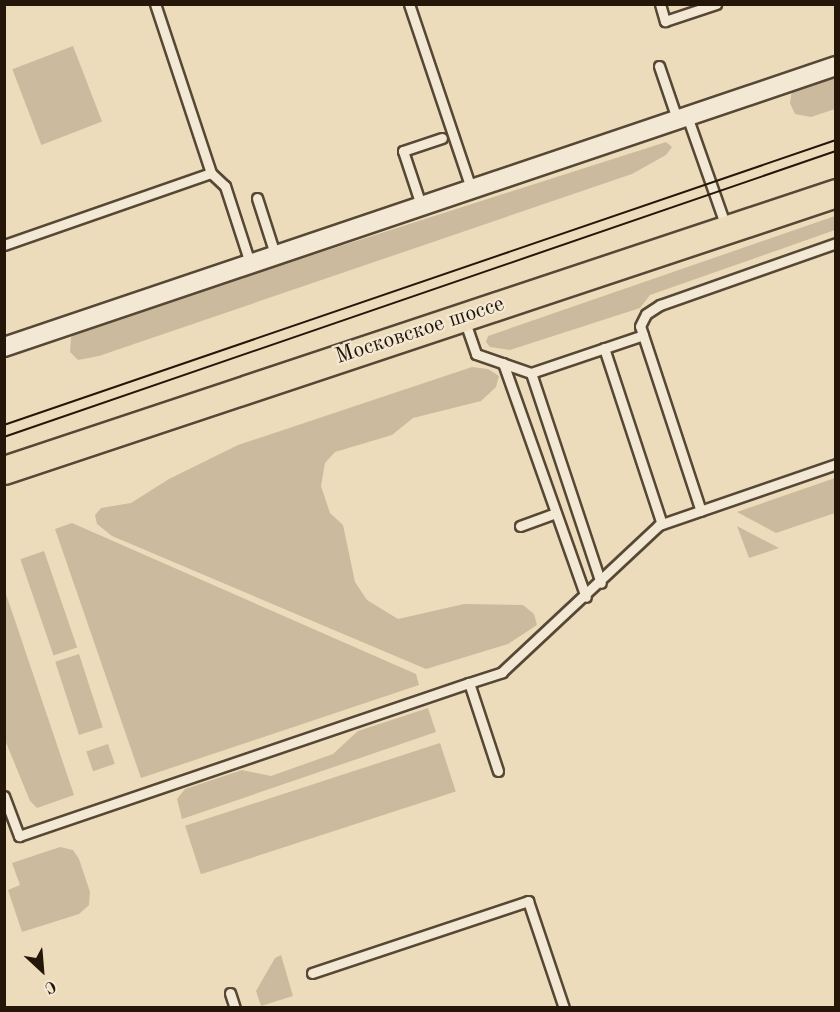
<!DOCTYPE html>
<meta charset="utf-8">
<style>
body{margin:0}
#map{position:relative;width:840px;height:1012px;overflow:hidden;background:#eddcbc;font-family:"Old Standard TT",serif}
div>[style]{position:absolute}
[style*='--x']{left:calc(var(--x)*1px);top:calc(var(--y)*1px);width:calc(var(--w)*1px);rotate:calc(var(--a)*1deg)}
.green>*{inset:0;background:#cbba9d;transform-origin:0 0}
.roads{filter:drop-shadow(2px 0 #564835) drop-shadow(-2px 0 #564835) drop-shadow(0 2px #564835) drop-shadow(0 -2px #564835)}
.lane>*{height:9px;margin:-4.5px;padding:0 4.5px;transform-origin:4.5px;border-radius:4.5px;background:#f3e8d3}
.street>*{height:18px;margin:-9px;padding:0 9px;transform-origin:9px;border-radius:9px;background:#f3e8d3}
.primary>*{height:27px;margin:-13.5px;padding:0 13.5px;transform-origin:13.5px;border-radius:13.5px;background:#eddcbc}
.tram>*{height:1.5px;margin:-0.75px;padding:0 0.75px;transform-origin:0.75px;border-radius:0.75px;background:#241608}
span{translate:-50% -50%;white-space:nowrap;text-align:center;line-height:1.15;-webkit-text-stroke:4.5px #f3e8d3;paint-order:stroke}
.street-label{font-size:22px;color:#241608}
.frame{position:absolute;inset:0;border:6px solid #241608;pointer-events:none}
.north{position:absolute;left:12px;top:940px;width:60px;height:60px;-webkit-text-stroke:4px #f3e8d3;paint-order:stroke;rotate:154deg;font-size:16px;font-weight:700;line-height:24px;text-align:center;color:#241608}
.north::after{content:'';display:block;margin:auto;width:21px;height:27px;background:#241608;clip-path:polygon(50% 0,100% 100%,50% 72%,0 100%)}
</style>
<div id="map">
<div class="green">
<div style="left:73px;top:46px;width:81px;height:65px;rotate:69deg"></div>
<div style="clip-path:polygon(835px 72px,835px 109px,811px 117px,795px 114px,790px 103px,792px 90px)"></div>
<div style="clip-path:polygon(666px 142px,672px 147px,666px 155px,632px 174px,99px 356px,78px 360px,70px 352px,71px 337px,84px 328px)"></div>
<div style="clip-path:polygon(835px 216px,835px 230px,650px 295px,640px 308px,510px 350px,490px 347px,486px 342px,488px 336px)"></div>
<div style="clip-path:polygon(472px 367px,488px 369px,499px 376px,496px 387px,481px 401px,413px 418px,392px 435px,335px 452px,325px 463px,321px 486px,330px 513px,343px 525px,355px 582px,367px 600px,398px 619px,464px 604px,523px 605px,534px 614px,537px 625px,508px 644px,426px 669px,112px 536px,97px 524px,95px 515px,101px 508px,131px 503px,169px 479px,238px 445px)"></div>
<div style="clip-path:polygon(835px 478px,835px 513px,776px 533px,737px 512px)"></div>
<div style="clip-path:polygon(72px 523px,416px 674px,419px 685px,141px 778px,55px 529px)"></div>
<div style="clip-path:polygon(737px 526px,779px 548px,749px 558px)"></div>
<div style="left:44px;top:551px;width:102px;height:25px;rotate:71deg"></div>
<div style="clip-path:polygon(5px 591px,74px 795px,37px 808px,30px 801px,5px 740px)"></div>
<div style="left:79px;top:654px;width:77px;height:25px;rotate:72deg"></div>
<div style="clip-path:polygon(428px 708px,436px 732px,182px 819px,177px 799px,185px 789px,242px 770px,271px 776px,333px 754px,358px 731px)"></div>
<div style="left:440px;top:743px;width:51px;height:268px;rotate:72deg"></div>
<div style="left:108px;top:744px;width:21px;height:23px;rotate:71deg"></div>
<div style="clip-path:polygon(60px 847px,73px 850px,79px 859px,90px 892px,89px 905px,79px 914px,22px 932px,8px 890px,20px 885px,12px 863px)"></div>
<div style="clip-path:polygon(281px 955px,293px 996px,261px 1006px,256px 991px,275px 958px)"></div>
</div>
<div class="roads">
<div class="lane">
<div style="--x:409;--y:4;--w:194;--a:71.4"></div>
<div style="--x:660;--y:4;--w:18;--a:74"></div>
<div style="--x:665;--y:21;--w:54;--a:-18.4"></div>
<div style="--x:659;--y:66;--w:56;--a:71.2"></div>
<div style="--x:687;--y:116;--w:118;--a:70.6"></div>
<div style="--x:211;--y:173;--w:19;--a:43"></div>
<div style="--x:225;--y:186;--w:81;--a:72"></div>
<div style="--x:257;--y:198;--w:59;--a:72.2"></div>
<div style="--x:421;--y:205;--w:57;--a:-108.4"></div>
<div style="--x:403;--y:151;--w:41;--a:-18.4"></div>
<div style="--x:4;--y:245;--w:219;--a:-19.2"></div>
<div style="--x:211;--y:173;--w:178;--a:-108.3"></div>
<div style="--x:464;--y:319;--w:37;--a:71"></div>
<div style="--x:476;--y:354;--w:58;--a:19.1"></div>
<div style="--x:531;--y:373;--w:118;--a:-18.7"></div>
<div style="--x:643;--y:335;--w:185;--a:71.8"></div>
<div style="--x:643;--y:335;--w:9;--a:-108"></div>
<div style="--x:640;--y:326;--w:13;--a:-63"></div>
<div style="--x:646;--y:314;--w:17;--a:-33"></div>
<div style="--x:660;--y:305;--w:187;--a:-19.4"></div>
<div style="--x:604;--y:348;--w:185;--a:71.8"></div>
<div style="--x:503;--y:363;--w:248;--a:70.5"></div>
<div style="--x:531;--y:373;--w:221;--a:71.6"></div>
<div style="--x:520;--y:526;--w:38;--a:-20"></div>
<div style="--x:498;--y:771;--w:93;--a:-108.2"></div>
<div style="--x:469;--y:683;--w:35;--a:-18"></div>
<div style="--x:502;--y:672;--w:215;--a:-43.1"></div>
<div style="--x:659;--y:525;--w:187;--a:-19"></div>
<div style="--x:4;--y:796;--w:43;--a:69.4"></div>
<div style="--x:19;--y:836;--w:475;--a:-18.8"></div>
<div style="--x:312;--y:973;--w:228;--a:-18.4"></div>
<div style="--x:528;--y:901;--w:113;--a:71.4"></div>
<div style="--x:230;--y:993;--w:16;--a:72"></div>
</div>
<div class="street">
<div style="--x:4;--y:347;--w:878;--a:-18.66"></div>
</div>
<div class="primary">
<div style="--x:4;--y:470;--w:877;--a:-18.41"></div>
</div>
</div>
<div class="tram">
<div style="--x:4;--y:425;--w:879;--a:-18.91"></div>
<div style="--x:4;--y:437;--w:880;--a:-18.97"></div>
</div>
<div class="street-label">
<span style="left:420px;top:331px;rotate:-18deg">Московское шоссе</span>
</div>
<div class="frame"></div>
<div class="north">С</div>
</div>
